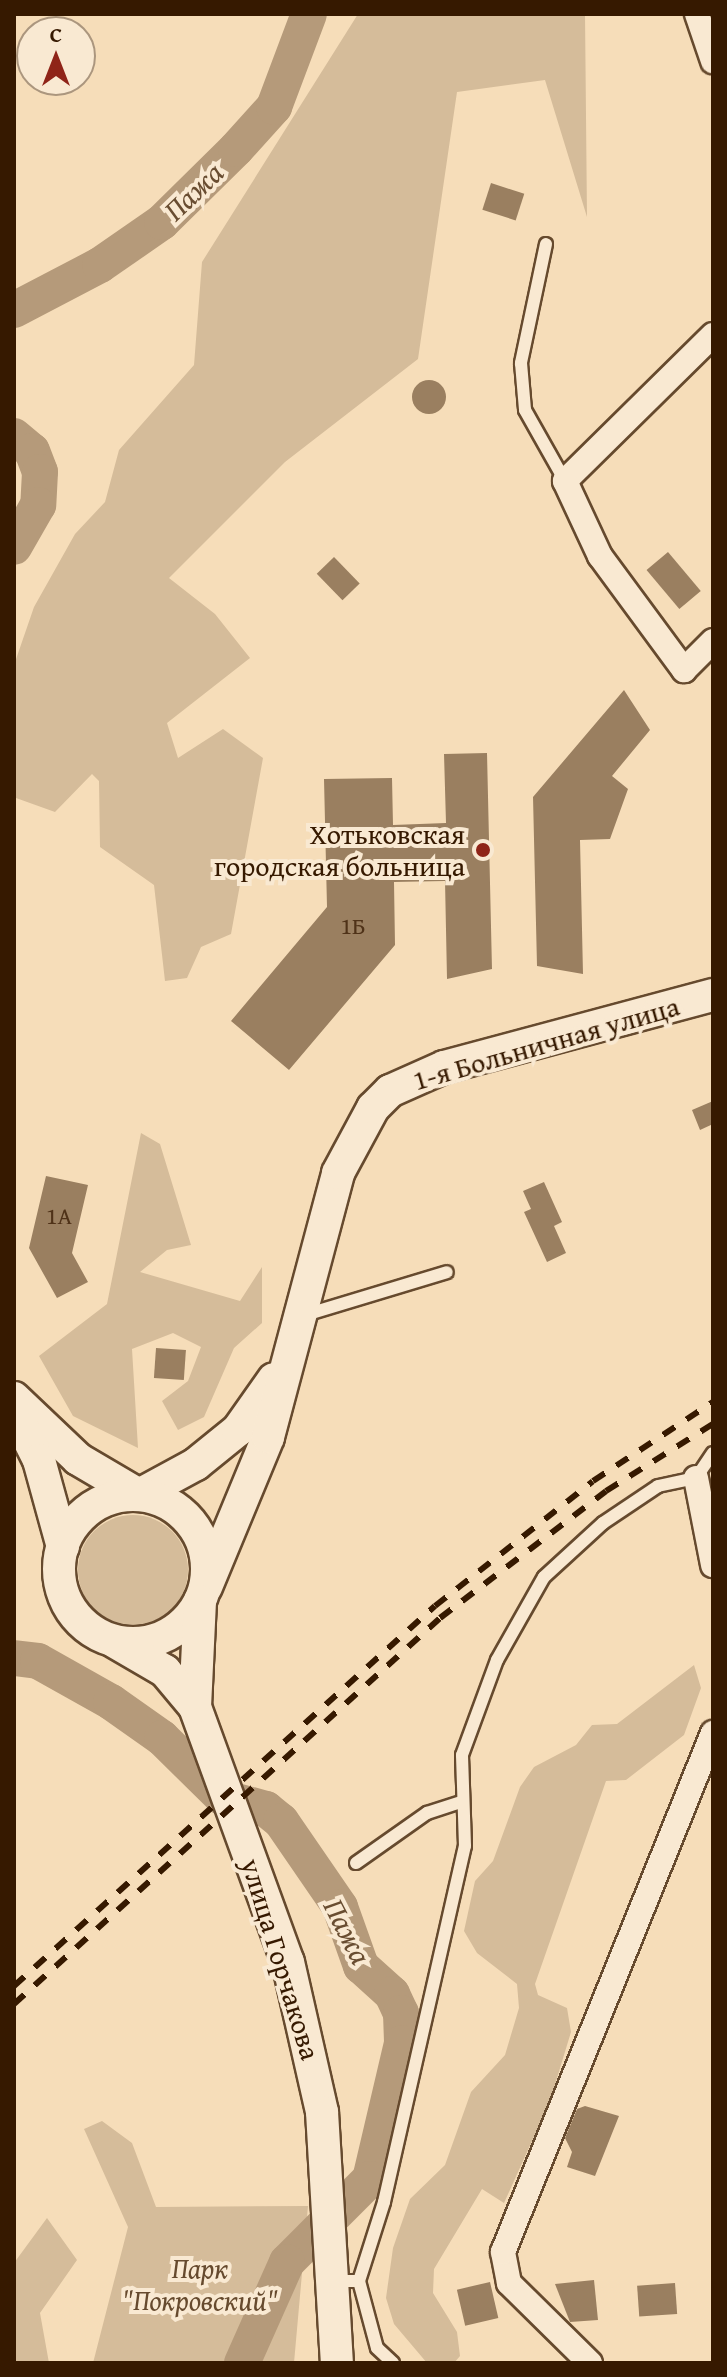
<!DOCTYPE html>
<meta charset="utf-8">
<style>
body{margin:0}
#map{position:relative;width:727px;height:2377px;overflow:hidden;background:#f6ddb9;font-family:"Gentium Book Plus",serif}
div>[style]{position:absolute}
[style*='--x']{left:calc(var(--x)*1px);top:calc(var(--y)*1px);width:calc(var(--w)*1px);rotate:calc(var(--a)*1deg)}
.green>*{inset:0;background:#d5bc9a}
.round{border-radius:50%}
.river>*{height:36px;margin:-18px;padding:0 18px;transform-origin:18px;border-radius:18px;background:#b59a7a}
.building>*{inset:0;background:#9a7f60;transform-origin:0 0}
.roads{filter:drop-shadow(2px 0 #664a2e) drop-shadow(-2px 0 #664a2e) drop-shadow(0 2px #664a2e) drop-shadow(0 -2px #664a2e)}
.lane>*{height:12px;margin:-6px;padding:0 6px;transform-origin:6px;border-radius:6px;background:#f9e9d2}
.street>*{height:24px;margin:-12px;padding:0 12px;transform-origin:12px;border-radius:12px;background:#f9e9d2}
.secondary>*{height:32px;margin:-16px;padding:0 16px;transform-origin:16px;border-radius:16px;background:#f9e9d2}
.secondary>.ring{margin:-16px;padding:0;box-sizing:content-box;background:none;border:32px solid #f9e9d2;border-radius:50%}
.rail>*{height:6px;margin-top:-3px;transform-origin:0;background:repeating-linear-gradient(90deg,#361900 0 14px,transparent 0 28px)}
.dots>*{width:22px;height:22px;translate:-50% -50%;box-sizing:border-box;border:4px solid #f9e9d2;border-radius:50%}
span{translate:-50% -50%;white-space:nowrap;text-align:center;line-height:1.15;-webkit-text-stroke:8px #f9e9d2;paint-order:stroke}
.number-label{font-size:24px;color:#4f3218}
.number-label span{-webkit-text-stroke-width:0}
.poi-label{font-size:28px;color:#361900}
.right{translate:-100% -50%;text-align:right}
.street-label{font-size:28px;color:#361900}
.park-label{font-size:28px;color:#664a2e;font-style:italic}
.water-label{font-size:30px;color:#694d31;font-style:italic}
.frame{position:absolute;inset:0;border:16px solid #361900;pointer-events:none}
.north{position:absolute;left:16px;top:16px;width:80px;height:80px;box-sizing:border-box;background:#f9e9d2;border:2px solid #ab967e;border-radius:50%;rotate:0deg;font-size:22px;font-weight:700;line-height:32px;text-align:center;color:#361900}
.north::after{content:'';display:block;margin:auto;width:28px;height:36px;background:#8f2418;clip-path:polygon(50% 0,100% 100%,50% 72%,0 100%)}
</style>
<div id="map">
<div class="green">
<div style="clip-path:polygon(358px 14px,585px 14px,587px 217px,545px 80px,457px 92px,418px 359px,285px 462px,169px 578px,215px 614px,250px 658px,167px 723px,178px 758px,223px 729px,263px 758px,231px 934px,201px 947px,187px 978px,165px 981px,154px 885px,100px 847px,99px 781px,92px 774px,55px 812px,16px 798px,14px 665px,34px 607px,75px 534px,105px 502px,119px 450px,194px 365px,202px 262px)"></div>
<div style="clip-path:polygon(141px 1133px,160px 1144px,191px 1245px,167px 1250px,140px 1272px,240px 1301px,262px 1267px,262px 1323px,234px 1348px,204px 1417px,178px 1430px,162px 1401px,188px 1381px,201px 1347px,173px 1333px,132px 1349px,138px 1448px,73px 1416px,39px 1356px,107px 1304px)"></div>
<div class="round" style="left:78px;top:1515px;width:110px;height:110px"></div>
<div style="clip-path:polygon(694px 1665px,701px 1688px,684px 1735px,626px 1780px,606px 1781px,535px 1984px,538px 1995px,567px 2008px,571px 2032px,550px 2101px,504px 2203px,482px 2189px,434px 2269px,433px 2293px,457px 2332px,460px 2356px,454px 2363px,427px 2363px,394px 2324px,386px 2298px,393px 2248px,410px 2199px,445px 2165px,471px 2092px,505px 2055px,519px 2008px,517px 1984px,477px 1953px,464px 1931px,475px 1881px,493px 1861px,520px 1787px,534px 1767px,576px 1745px,592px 1725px,617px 1724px)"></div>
<div style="clip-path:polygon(102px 2121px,132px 2143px,156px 2207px,308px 2206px,294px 2363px,93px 2363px,128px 2227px,84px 2129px)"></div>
<div style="clip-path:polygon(47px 2218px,77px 2260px,40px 2313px,49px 2363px,14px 2363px,14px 2263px)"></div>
</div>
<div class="river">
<div style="--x:14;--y:310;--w:97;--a:-27.6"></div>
<div style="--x:100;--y:265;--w:75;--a:-34.7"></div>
<div style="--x:162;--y:222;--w:104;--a:-44.6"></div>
<div style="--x:236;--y:149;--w:57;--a:-47.9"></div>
<div style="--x:274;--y:107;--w:99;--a:-69.4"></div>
<div style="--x:14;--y:436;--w:23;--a:40"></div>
<div style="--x:32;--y:451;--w:22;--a:69"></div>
<div style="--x:40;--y:472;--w:33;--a:93"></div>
<div style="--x:38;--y:505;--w:48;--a:119.7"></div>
<div style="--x:14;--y:1658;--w:24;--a:7"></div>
<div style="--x:38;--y:1661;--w:84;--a:29.3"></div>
<div style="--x:111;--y:1702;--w:62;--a:35.2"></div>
<div style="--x:162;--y:1738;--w:84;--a:44.5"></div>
<div style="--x:222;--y:1797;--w:46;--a:15.3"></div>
<div style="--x:266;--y:1809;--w:19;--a:39"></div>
<div style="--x:281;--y:1821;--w:104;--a:55.5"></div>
<div style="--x:340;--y:1907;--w:63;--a:70.4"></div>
<div style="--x:361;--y:1966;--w:42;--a:42.1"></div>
<div style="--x:392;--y:1994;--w:21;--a:65"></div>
<div style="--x:401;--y:2013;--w:30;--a:88"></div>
<div style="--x:402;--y:2043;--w:140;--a:103.2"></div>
<div style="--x:370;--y:2179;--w:117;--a:135"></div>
<div style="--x:287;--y:2262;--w:111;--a:114"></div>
</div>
<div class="building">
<div style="left:491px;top:183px;width:35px;height:28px;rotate:18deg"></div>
<div class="round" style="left:412px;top:380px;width:34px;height:34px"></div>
<div style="left:668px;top:552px;width:51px;height:28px;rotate:50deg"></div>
<div style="left:334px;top:557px;width:37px;height:24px;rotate:46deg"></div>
<div style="clip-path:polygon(624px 690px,650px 730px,612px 776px,628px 789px,610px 839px,580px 840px,583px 974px,537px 966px,533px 797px)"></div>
<div style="clip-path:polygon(487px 753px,492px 969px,447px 979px,445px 881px,394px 882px,395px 945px,289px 1070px,231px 1021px,327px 907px,324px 779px,392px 778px,393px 825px,446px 823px,444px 754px)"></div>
<div style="clip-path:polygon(713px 1101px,713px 1124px,700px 1130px,692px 1110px)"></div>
<div style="clip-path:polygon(46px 1176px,88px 1185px,72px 1253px,88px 1282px,57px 1298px,29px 1248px)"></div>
<div style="clip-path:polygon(544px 1182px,562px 1222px,554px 1226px,566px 1253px,547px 1262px,524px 1212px,531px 1209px,523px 1191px)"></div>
<div style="left:156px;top:1348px;width:30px;height:30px;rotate:4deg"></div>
<div style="clip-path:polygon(585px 2106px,619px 2116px,595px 2176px,567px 2167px,572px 2152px,565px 2138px,577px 2109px)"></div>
<div style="clip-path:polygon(594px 2280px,598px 2320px,570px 2322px,555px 2284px)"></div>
<div style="left:490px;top:2282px;width:37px;height:34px;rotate:77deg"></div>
<div style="left:675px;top:2283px;width:31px;height:38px;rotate:86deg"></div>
</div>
<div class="roads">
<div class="lane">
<div style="--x:546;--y:244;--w:122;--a:101.9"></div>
<div style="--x:521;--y:363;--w:47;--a:85.1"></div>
<div style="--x:525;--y:410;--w:81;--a:60.6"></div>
<div style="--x:305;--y:1315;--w:148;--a:-16.8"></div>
<div style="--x:356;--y:1863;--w:87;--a:-35.2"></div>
<div style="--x:427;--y:1813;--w:36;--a:-18"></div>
<div style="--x:336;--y:2281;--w:23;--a:0"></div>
<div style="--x:359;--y:2281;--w:83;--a:-72.4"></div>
<div style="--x:384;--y:2202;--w:365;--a:-77.2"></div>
<div style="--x:465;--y:1846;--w:91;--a:-91.9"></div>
<div style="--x:462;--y:1755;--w:101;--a:-69.8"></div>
<div style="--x:497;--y:1660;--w:95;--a:-60.5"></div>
<div style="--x:544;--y:1577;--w:80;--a:-42.5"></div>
<div style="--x:603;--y:1523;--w:66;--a:-33.9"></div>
<div style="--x:658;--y:1486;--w:39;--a:-12"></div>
<div style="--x:696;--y:1478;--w:30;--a:-56"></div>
<div style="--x:359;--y:2281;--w:69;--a:75"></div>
<div style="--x:377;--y:2348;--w:22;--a:43"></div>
</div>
<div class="street">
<div style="--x:697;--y:14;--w:50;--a:71.2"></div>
<div style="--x:713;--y:335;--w:208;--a:135.4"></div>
<div style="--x:565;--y:481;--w:83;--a:65"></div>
<div style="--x:600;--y:556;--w:142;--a:53.6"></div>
<div style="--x:684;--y:670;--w:41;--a:-45"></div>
<div style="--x:696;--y:1478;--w:89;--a:78.9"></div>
<div style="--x:590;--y:2363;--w:114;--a:-135.4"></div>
<div style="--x:509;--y:2283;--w:32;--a:-101"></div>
<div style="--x:503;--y:2252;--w:560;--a:-67.97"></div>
</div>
<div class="secondary">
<div style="--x:14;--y:1398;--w:88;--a:43.6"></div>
<div style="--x:78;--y:1459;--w:71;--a:30.5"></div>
<div style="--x:139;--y:1495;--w:65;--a:-28.5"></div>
<div style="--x:196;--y:1464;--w:54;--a:-39"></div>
<div style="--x:238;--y:1430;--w:62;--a:-54.8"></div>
<div style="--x:15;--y:1412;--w:54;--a:63.4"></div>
<div style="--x:39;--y:1460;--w:90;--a:74.6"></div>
<div class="ring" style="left:59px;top:1495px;width:116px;height:116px"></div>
<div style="--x:206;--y:1587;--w:162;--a:-67.5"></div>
<div style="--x:268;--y:1437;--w:273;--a:-75.1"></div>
<div style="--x:338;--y:1173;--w:74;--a:-61.7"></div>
<div style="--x:373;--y:1108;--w:24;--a:-45"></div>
<div style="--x:390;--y:1091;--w:59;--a:-24"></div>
<div style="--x:444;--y:1067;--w:278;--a:-15"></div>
<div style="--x:200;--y:1601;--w:106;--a:92.7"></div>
<div style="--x:195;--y:1707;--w:271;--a:70"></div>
<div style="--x:288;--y:1962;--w:154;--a:77.2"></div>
<div style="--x:322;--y:2112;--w:251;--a:86.6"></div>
<div style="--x:115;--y:1642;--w:58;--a:30.1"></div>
<div style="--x:165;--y:1671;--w:47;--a:50.2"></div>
</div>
</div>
<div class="rail">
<div style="--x:14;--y:1986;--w:567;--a:-42.07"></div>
<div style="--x:435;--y:1606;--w:201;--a:-38.3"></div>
<div style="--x:593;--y:1481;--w:144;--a:-33.4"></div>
<div style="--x:14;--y:2004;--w:575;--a:-42.18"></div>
<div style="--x:440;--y:1618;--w:209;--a:-37.4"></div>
<div style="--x:606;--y:1491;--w:126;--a:-32.1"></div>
</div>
<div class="dots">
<div style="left:483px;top:850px;background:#8f2418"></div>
</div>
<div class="number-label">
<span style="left:353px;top:926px">1Б</span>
<span style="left:59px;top:1216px">1А</span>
</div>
<div class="poi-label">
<span class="right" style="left:465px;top:850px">Хотьковская<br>городская больница</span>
</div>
<div class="street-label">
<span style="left:546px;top:1043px;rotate:-16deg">1-я Больничная улица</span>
<span style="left:281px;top:1959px;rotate:73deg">улица Горчакова</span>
</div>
<div class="park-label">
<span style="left:200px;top:2284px">Парк<br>"Покровский"</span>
</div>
<div class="water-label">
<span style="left:193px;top:191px;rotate:-44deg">Пажа</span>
<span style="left:348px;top:1931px;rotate:63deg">Пажа</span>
</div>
<div class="frame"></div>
<div class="north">С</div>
</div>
